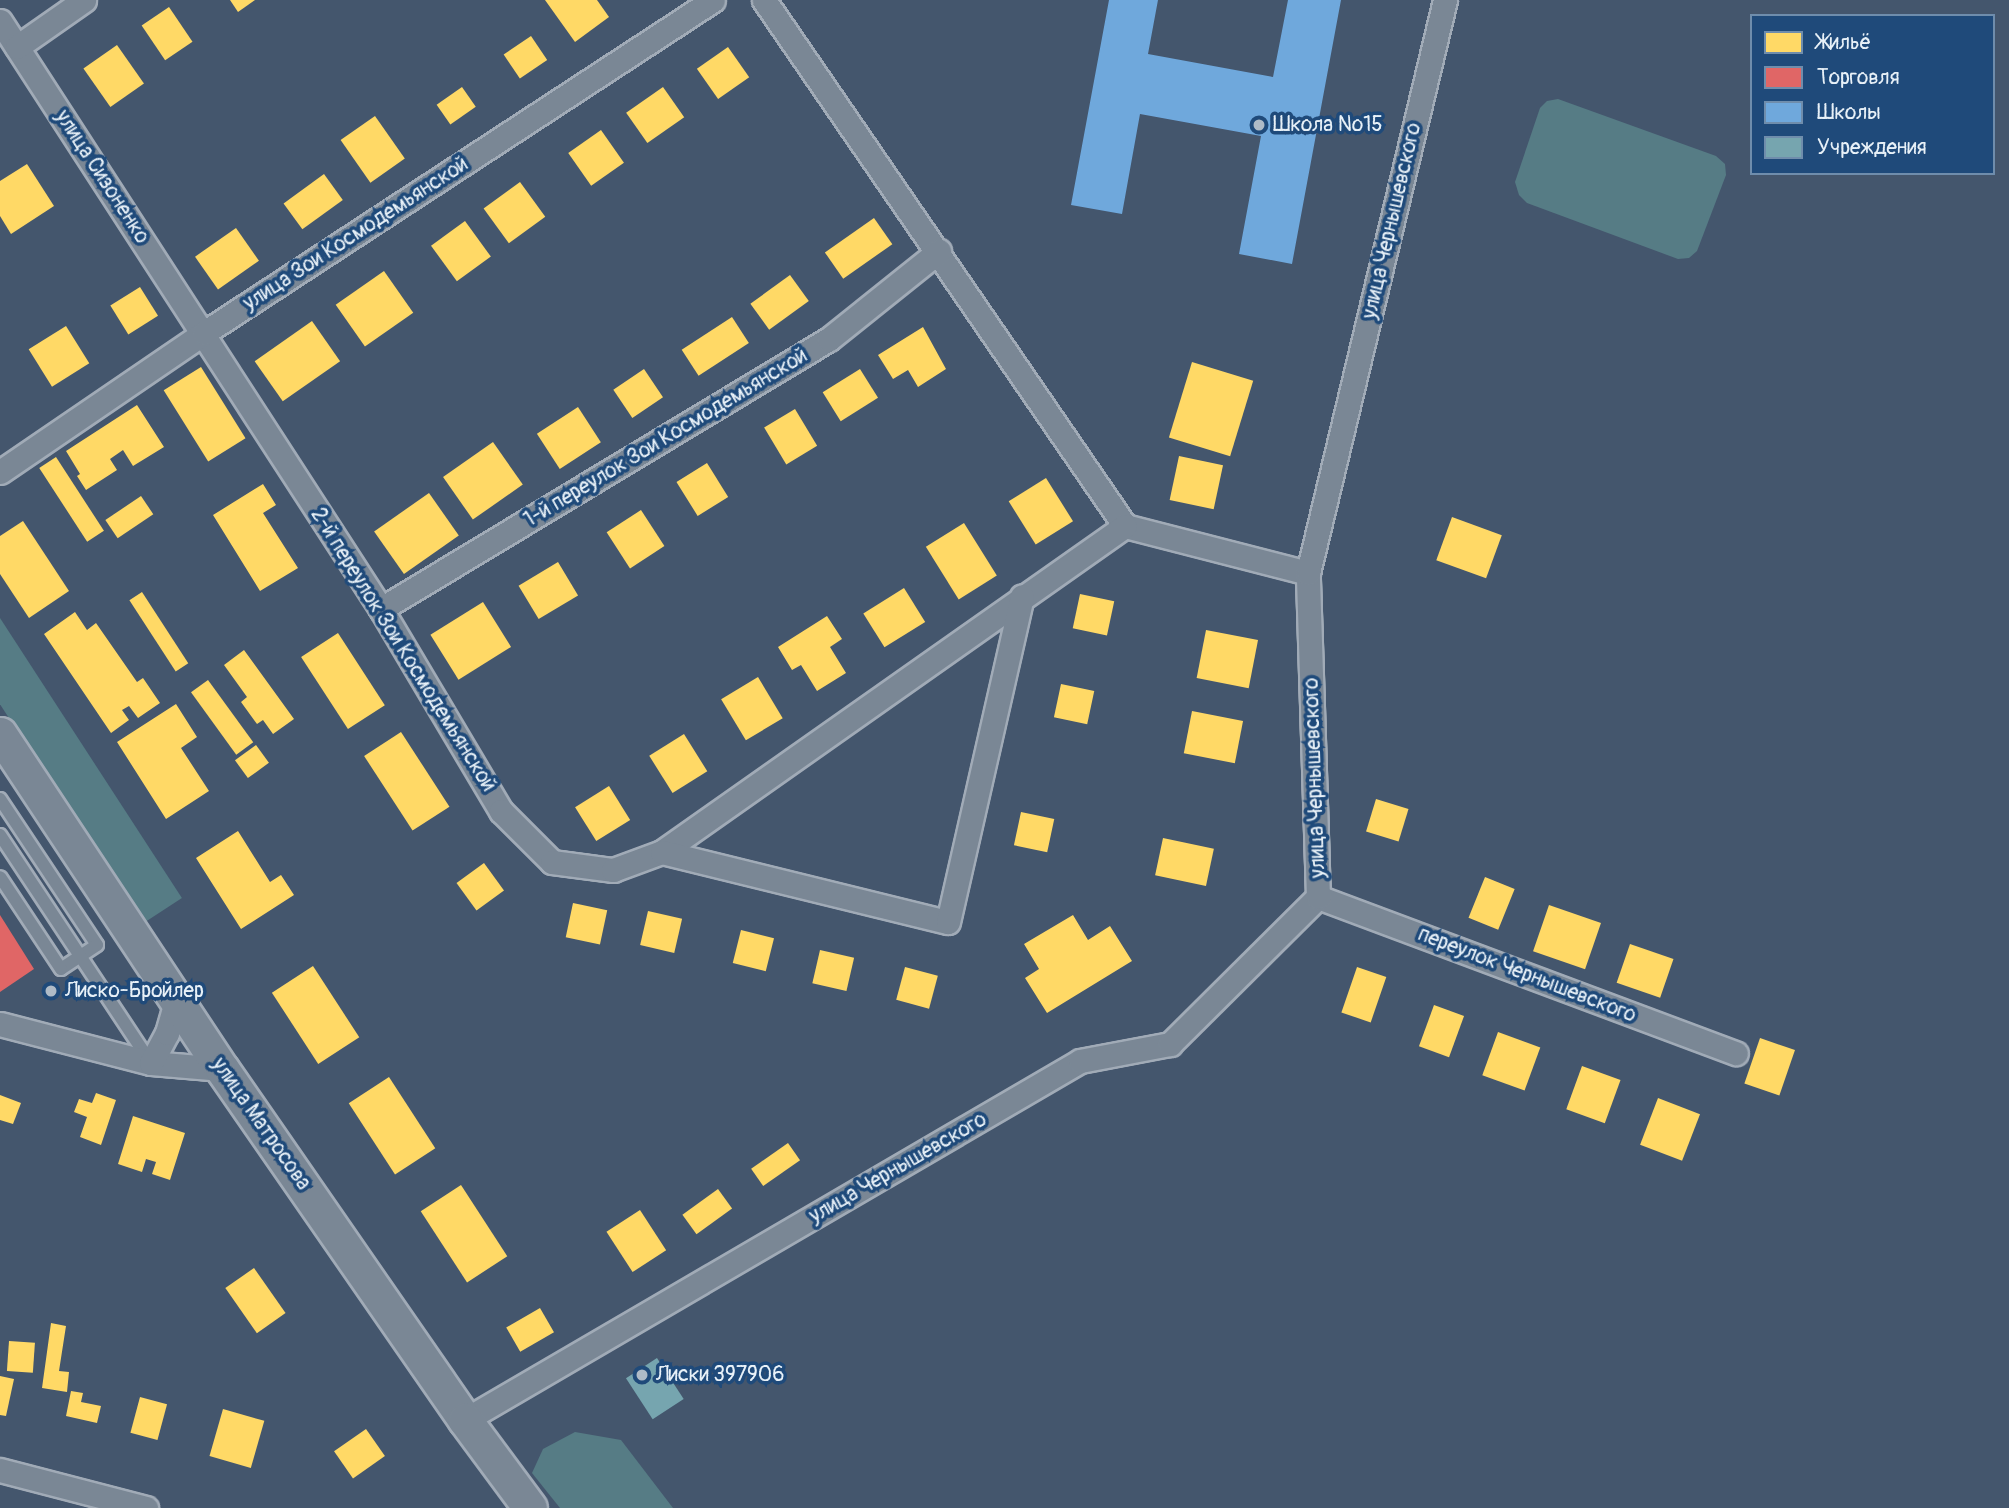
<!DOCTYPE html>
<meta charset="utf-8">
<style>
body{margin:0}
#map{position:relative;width:2009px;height:1508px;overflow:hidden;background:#44566d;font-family:Pangolin,sans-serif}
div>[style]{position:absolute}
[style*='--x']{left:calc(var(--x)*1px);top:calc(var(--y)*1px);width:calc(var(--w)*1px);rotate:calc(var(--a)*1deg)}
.green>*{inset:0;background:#567c85;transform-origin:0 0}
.homes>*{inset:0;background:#ffd966;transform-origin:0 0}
.shops>*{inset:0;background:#e06666}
.schools>*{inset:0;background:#6fa8dc}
.public>*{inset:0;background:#76a5af;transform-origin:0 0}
.roads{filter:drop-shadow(2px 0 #a1abb7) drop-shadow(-2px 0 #a1abb7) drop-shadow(0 2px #a1abb7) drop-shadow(0 -2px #a1abb7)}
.lane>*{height:12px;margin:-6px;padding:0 6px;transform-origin:6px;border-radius:6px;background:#7a8795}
.street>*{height:23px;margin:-11.5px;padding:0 11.5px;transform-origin:11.5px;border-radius:11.5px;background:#7a8795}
.secondary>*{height:33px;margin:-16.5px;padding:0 16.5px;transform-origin:16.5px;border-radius:16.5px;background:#7a8795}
.dots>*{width:19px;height:19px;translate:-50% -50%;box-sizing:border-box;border:4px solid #1f4a7a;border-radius:50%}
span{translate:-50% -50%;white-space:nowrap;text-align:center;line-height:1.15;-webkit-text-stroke:7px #1f4a7a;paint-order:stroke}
.poi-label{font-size:21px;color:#e8f1f8}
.left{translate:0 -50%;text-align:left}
.street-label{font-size:21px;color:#e8f1f8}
.legend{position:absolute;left:1750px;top:14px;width:245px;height:161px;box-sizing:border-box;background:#1f4a7a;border:2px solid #6f8dac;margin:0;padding:9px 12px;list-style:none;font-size:21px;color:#e8f1f8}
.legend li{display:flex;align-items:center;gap:14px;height:35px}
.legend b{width:35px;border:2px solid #6f8dac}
</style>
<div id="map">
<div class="green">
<div style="clip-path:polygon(1558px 99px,1716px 156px,1725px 164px,1726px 175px,1697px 251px,1689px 258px,1678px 259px,1527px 203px,1519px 195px,1515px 182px,1540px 108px,1547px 101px)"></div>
<div style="left:0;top:618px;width:334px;height:47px;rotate:57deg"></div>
<div style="clip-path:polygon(575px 1432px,621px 1440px,673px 1508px,560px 1508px,532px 1473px,543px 1449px)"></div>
</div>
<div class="homes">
<div style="clip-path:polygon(230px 0,255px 0,238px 12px)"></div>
<div style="clip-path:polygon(545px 0,597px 0,609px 17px,575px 42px)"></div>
<div style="left:169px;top:7px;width:42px;height:33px;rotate:56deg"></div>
<div style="left:531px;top:36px;width:29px;height:33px;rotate:56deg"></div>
<div style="left:117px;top:45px;width:47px;height:41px;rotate:55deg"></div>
<div style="left:728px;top:47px;width:37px;height:38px;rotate:55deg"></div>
<div style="left:462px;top:87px;width:24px;height:31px;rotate:55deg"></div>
<div style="left:663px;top:87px;width:37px;height:45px;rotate:55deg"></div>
<div style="left:375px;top:116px;width:52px;height:42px;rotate:55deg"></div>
<div style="left:601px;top:130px;width:40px;height:40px;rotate:55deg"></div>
<div style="clip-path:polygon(27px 164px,54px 206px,11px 234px,0 216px,0 181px)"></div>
<div style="left:324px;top:174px;width:32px;height:50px;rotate:54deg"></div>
<div style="left:520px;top:182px;width:43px;height:45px;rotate:54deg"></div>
<div style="left:874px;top:218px;width:32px;height:60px;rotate:55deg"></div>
<div style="left:465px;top:221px;width:44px;height:42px;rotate:54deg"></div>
<div style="left:236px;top:228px;width:40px;height:50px;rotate:55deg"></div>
<div style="left:384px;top:271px;width:51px;height:59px;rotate:55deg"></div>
<div style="left:790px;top:275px;width:32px;height:49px;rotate:54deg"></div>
<div style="left:140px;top:287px;width:34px;height:35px;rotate:58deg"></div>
<div style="left:732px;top:317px;width:31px;height:60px;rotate:57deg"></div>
<div style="left:312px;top:321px;width:49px;height:70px;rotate:55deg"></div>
<div style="left:66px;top:326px;width:44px;height:44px;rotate:58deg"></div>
<div style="clip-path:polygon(923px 327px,946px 369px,918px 387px,908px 370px,893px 379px,878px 355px)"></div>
<div style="left:1192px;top:362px;width:64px;height:79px;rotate:17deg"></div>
<div style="left:201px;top:367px;width:84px;height:44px;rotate:58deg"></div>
<div style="left:644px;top:369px;width:34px;height:37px;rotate:56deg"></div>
<div style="left:860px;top:369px;width:34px;height:44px;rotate:58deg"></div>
<div style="clip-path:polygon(137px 405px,164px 447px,133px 466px,123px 450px,110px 459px,117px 470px,86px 490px,77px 476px,80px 474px,66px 451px)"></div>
<div style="left:578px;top:407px;width:42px;height:49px;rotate:57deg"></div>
<div style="left:795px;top:409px;width:43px;height:36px;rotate:59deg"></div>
<div style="left:493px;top:442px;width:52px;height:61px;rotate:55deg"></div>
<div style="left:1179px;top:456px;width:45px;height:45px;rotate:12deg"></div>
<div style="left:56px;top:457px;width:88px;height:20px;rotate:57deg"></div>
<div style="left:707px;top:463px;width:40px;height:36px;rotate:58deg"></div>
<div style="left:1046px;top:478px;width:51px;height:44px;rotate:58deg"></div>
<div style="clip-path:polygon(263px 484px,276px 505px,263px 513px,298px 568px,260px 591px,213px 515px)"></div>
<div style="left:429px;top:493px;width:52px;height:67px;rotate:55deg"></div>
<div style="left:141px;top:496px;width:22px;height:43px;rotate:56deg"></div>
<div style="left:641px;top:510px;width:43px;height:41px;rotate:57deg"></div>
<div style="left:1452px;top:517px;width:53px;height:46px;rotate:20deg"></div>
<div style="clip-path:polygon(23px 521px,69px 591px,29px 618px,0 574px,0 536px)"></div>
<div style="left:964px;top:523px;width:62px;height:45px;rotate:58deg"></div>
<div style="left:558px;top:562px;width:39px;height:46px;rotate:59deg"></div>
<div style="left:904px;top:588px;width:40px;height:48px;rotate:58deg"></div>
<div style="left:142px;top:592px;width:85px;height:15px;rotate:57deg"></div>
<div style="left:1080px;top:594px;width:35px;height:35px;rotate:12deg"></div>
<div style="left:483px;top:602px;width:53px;height:62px;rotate:58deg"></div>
<div style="clip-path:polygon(75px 612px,87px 630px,96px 623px,137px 682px,143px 678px,160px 703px,138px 718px,129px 706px,122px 710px,129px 720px,111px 733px,44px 634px)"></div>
<div style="clip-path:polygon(827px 616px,842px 639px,830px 647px,846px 673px,817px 691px,801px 665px,792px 670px,778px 647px)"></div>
<div style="left:1206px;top:630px;width:53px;height:49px;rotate:11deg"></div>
<div style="left:338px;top:633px;width:86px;height:44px;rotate:57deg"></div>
<div style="clip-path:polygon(244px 650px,294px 719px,273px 734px,263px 720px,257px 724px,241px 702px,247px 697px,224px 665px)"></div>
<div style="left:758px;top:677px;width:48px;height:43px;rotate:59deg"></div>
<div style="left:208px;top:680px;width:77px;height:21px;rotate:54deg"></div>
<div style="left:1061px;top:684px;width:34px;height:34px;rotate:12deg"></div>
<div style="clip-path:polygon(176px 704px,197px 737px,181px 748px,209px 791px,166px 819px,117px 742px)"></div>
<div style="left:1192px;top:711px;width:52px;height:43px;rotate:11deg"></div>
<div style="left:401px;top:732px;width:89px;height:44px;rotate:57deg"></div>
<div style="left:684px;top:734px;width:44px;height:41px;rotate:58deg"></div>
<div style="left:256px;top:745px;width:22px;height:26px;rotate:54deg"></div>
<div style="left:609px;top:786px;width:40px;height:40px;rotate:58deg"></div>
<div style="left:1376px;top:799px;width:34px;height:34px;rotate:17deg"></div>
<div style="left:1021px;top:812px;width:34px;height:34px;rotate:12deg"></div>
<div style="clip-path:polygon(238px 831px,270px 882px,281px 875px,294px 895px,241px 929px,196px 858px)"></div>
<div style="left:1163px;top:838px;width:52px;height:38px;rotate:12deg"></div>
<div style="left:484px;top:863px;width:34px;height:34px;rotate:54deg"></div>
<div style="left:1485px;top:877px;width:32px;height:44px;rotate:22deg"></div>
<div style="left:573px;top:903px;width:35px;height:35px;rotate:12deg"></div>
<div style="left:1549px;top:905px;width:55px;height:49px;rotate:19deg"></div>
<div style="left:648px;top:911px;width:35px;height:35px;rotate:13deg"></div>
<div style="clip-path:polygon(1073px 915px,1088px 940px,1110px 926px,1132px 961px,1047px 1013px,1025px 978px,1039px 969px,1024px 944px)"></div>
<div style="left:741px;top:930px;width:34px;height:34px;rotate:14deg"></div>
<div style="left:1630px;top:944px;width:46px;height:41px;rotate:19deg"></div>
<div style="left:820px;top:950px;width:35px;height:34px;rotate:13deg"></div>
<div style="left:313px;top:966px;width:85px;height:49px;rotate:57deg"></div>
<div style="left:905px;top:967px;width:34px;height:34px;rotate:15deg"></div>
<div style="left:1357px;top:967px;width:31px;height:48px;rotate:19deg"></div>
<div style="left:1434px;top:1005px;width:32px;height:44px;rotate:20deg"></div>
<div style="left:1498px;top:1032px;width:45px;height:46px;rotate:20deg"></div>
<div style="left:1760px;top:1038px;width:37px;height:48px;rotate:19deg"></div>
<div style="left:1582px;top:1066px;width:41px;height:46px;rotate:20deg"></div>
<div style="left:389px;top:1077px;width:85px;height:48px;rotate:57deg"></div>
<div style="clip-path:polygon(96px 1093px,116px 1100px,101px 1145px,80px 1137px,87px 1117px,74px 1112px,79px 1099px,92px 1103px)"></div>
<div style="clip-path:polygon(0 1095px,21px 1103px,13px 1124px,0 1120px)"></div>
<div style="left:1658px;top:1098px;width:45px;height:50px;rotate:21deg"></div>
<div style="clip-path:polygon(133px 1116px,185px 1133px,170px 1180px,152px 1174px,156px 1162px,146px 1159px,142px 1172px,118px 1164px)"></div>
<div style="left:788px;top:1143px;width:21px;height:45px;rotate:55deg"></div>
<div style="left:461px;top:1185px;width:85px;height:48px;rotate:57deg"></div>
<div style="left:718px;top:1189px;width:24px;height:44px;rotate:54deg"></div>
<div style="left:640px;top:1210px;width:48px;height:40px;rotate:57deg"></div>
<div style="left:254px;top:1268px;width:55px;height:35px;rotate:55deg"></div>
<div style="left:540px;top:1308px;width:28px;height:39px;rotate:60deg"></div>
<div style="clip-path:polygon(51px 1323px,66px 1326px,59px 1371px,69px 1372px,67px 1392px,42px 1388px)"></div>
<div style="left:9px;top:1341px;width:26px;height:30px;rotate:4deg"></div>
<div style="clip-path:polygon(0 1376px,14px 1379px,6px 1416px,0 1415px)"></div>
<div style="clip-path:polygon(71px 1391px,83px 1393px,81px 1402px,101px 1406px,97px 1423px,66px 1416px)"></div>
<div style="left:140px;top:1397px;width:28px;height:37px;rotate:15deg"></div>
<div style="left:223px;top:1409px;width:43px;height:49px;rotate:16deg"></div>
<div style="left:366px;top:1429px;width:33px;height:39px;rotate:55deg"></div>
</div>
<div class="shops">
<div style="clip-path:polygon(0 915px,34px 969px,0 992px)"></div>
</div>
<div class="schools">
<div style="clip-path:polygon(1109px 0,1158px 0,1148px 54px,1273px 77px,1288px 0,1341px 0,1292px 264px,1239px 254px,1261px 136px,1140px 114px,1122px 214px,1071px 205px)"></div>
</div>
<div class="public">
<div style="left:657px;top:1358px;width:49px;height:37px;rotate:57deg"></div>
</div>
<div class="roads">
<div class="lane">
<div style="--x:0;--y:799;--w:175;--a:56.4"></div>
<div style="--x:97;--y:945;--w:43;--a:146.3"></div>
<div style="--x:61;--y:969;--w:110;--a:-123.5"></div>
<div style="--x:0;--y:835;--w:273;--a:56.5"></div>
</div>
<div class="street">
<div style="--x:764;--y:0;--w:638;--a:55.54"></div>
<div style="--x:1125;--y:526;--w:189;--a:14.4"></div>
<div style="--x:0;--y:21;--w:701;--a:57.06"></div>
<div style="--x:381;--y:609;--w:235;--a:59.3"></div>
<div style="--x:501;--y:811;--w:72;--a:45"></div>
<div style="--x:552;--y:862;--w:62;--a:7.5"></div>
<div style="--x:613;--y:870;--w:52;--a:-20.2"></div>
<div style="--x:662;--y:852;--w:566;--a:-35.15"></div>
<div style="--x:17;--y:47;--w:82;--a:-35"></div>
<div style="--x:0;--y:472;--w:247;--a:-34.3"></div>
<div style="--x:204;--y:333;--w:608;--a:-33.19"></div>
<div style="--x:381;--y:609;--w:523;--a:-31.08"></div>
<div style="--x:829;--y:339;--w:141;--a:-38.7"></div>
<div style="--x:662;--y:852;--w:294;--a:13.8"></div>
<div style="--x:948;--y:922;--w:334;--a:-77.2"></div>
<div style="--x:1318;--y:897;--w:446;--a:20.5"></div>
<div style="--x:0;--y:1024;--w:156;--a:14.5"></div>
<div style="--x:151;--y:1063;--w:71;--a:4.8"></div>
<div style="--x:151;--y:1063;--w:34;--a:-62"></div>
<div style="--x:167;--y:1033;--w:33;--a:-74"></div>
<div style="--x:465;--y:1420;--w:712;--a:-30.27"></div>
<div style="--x:1080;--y:1061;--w:92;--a:-10.7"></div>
<div style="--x:1170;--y:1044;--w:209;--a:-44.8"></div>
<div style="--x:1318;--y:897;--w:324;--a:-91.8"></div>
<div style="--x:1308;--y:573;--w:589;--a:-76.55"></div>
<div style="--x:0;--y:1470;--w:151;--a:14.6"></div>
</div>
<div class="secondary">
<div style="--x:0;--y:734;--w:402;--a:56.5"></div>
<div style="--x:222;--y:1069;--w:427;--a:55.3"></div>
<div style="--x:465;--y:1420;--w:109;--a:53.5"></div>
</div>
</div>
<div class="dots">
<div style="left:1259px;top:125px;background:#afbbc7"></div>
<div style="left:51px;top:991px;background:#afbbc7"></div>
<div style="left:642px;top:1375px;background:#afbbc7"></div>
</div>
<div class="poi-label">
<span class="left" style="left:1273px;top:125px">Школа №15</span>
<span class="left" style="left:65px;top:991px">Лиско-Бройлер</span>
<span class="left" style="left:656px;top:1375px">Лиски 397906</span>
</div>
<div class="street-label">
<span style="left:102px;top:177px;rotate:57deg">улица Сизоненко</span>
<span style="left:1392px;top:221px;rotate:-77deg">улица Чернышевского</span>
<span style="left:356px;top:234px;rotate:-33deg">улица Зои Космодемьянской</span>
<span style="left:666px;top:438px;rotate:-31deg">1-й переулок Зои Космодемьянской</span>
<span style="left:403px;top:650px;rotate:58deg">2-й переулок Зои Космодемьянской</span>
<span style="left:1315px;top:778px;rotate:-92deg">улица Чернышевского</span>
<span style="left:1527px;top:975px;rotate:21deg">переулок Чернышевского</span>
<span style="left:261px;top:1124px;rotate:55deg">улица Матросова</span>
<span style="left:898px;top:1168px;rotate:-30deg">улица Чернышевского</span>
</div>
<ul class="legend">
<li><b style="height:19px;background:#ffd966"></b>Жильё</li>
<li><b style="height:19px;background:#e06666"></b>Торговля</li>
<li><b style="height:19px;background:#6fa8dc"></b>Школы</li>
<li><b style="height:19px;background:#76a5af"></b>Учреждения</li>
</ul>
</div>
